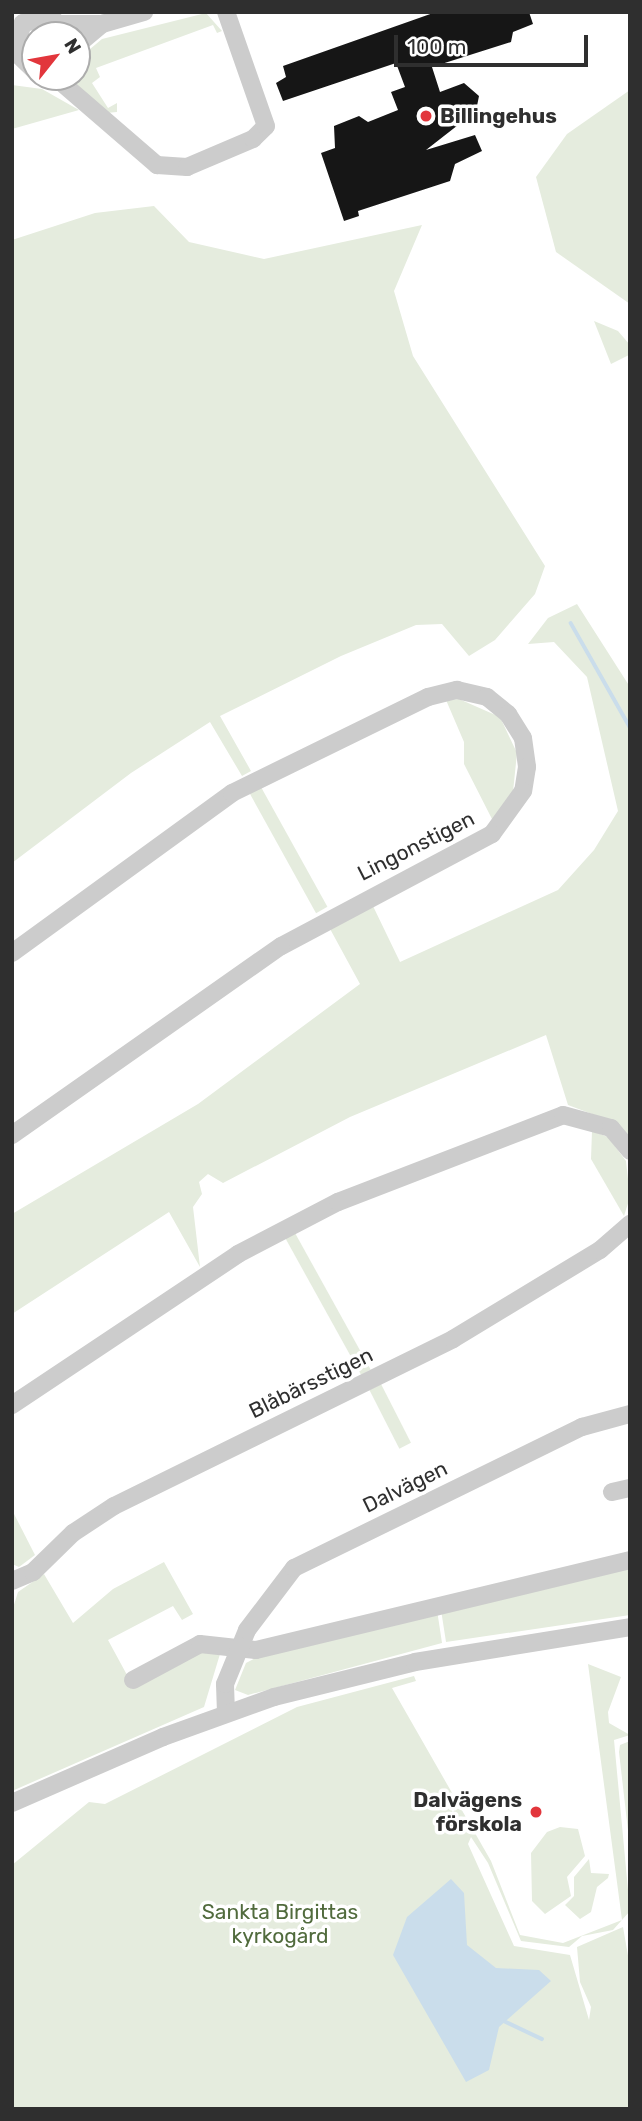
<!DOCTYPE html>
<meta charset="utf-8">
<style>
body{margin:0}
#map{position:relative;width:642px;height:2121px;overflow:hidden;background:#fff;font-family:Rubik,sans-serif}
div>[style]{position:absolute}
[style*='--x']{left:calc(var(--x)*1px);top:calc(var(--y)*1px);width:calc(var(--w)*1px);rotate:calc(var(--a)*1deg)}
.green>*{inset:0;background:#e5ecde;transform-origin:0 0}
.water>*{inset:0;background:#caddeb}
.stream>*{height:3.5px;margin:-1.75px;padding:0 1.75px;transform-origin:1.75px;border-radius:1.75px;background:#caddeb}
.building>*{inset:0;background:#161616}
.minor>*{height:18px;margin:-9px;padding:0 9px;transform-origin:9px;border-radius:9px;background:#ccc}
.dots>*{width:19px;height:19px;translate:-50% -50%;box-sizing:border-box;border:4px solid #fff;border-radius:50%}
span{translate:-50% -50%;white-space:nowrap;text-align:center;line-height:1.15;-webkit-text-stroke:7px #fff;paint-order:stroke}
.poi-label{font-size:21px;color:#2f2f2f;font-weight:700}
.left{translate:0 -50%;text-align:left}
.right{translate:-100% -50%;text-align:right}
.street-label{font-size:21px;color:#2f2f2f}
.park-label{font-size:21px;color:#516b3d}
.frame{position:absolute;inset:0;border:14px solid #2f2f2f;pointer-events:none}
.north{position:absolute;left:21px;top:21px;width:70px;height:70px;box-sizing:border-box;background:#fff;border:2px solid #acacac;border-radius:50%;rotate:59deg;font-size:19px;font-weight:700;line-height:28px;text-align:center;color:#2f2f2f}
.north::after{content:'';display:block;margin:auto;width:24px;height:32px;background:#e2363c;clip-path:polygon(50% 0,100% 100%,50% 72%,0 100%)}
.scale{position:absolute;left:394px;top:35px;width:194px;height:32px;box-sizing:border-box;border:4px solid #2f2f2f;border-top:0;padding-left:9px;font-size:21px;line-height:24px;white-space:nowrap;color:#2f2f2f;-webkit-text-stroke:5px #fff;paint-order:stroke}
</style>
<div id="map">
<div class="green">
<div style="clip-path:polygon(206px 13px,222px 31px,217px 33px,213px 25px,96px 68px,100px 77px,92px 83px,108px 108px,117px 103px,117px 112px,106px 113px,73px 83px,77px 60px,102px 39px)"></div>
<div style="clip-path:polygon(12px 85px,42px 89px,79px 110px,12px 129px)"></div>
<div style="clip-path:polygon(630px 90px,630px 304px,556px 252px,536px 177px,567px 134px)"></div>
<div style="clip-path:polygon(154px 206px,189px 242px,264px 259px,422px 225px,394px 291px,413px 356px,545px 566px,535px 594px,495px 640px,469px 656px,442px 624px,416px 625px,341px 656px,220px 716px,251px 771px,242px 776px,210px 722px,131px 773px,12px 863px,12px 240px,95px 213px)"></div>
<div style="clip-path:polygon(594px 321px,618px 331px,630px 345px,629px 355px,611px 364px)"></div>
<div style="clip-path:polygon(577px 604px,630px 687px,630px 1139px,608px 1120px,568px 1105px,546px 1035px,350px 1117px,223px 1183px,208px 1174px,199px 1182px,202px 1194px,193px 1207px,200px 1267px,169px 1212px,12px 1314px,12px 1214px,198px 1104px,360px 984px,329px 927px,372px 904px,400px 962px,558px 890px,594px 850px,618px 811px,587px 677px,554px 642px,528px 644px,548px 618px)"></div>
<div style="clip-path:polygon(459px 699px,500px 717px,517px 753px,513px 792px,493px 821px,464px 764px,464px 742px,446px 700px)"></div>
<div style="left:261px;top:787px;width:137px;height:13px;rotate:61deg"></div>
<div style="clip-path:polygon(592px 1131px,608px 1137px,626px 1161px,630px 1197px,624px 1216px,591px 1159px)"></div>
<div style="left:295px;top:1233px;width:156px;height:11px;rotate:61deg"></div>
<div style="left:381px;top:1384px;width:66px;height:13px;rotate:63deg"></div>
<div style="clip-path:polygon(12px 1510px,35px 1555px,19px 1567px,12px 1564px)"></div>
<div style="clip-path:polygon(164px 1562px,193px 1614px,182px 1620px,173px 1606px,108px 1640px,133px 1686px,202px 1649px,220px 1654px,204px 1707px,12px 1791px,12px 1611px,18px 1592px,44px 1574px,73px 1623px,113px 1589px)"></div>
<div style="clip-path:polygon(630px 1566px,630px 1615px,446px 1642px,441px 1610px)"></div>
<div style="clip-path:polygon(437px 1610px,442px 1643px,248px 1695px,235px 1690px,246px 1663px,265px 1653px)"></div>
<div style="clip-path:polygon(588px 1664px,621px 1677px,608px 1712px,609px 1723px,630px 1735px,614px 1740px,630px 1911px,613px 1930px,582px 1936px,569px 1947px,521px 1941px,488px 1863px,471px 1837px,468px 1844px,514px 1946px,570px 1955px,589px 2020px,591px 2007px,580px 1982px,577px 1947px,623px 1927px,630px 1967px,630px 2109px,12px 2109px,12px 1865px,89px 1802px,105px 1804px,297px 1707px,414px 1676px,416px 1681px,392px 1688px,491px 1861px,520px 1935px,563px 1943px,622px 1920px)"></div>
<div style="clip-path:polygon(630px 1741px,630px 1848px,619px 1752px,620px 1745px)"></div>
<div style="clip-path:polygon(560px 1827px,578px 1829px,585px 1856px,567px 1877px,571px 1896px,545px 1914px,532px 1901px,531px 1853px,547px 1832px)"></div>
<div style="clip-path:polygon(589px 1859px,591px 1873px,609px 1874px,608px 1878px,597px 1887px,591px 1912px,580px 1919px,565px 1905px,574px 1896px,574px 1877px)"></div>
</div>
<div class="water">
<div style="clip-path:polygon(451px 1879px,464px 1893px,467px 1945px,496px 1968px,539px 1970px,551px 1981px,499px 2027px,489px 2070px,466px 2082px,393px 1955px,407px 1917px)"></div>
</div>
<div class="stream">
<div style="--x:571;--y:623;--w:120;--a:60.4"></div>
<div style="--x:504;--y:2021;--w:42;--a:25.3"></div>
</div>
<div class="building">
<div style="clip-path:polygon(436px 12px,529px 12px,533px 24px,513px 32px,511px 42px,432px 67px,440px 92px,464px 83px,479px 96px,476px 111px,426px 150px,475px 135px,482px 151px,455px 164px,450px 181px,358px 211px,359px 216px,344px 221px,321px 153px,335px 148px,334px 126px,359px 116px,368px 122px,398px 110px,391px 92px,405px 87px,396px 63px,283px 101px,276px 83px,286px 77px,283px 66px)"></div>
</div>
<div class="minor">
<div style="--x:61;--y:24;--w:41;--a:0"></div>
<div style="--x:102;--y:24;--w:44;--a:-15.9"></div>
<div style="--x:77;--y:45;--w:33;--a:-40"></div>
<div style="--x:35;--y:71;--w:28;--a:-136"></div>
<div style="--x:15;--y:52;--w:30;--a:-75"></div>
<div style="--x:23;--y:23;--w:29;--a:-10"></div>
<div style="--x:52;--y:18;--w:23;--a:47"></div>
<div style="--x:55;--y:77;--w:135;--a:40.8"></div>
<div style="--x:157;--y:165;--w:30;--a:4"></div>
<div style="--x:187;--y:167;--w:72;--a:-23"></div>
<div style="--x:253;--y:139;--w:18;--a:-45"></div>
<div style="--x:266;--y:126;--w:121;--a:-109.3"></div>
<div style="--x:12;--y:953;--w:272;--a:-36"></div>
<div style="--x:232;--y:793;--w:218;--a:-26.1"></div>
<div style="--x:428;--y:697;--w:30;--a:-14"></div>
<div style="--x:457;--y:690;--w:31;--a:13"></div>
<div style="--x:487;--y:697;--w:27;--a:39"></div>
<div style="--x:508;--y:714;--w:28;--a:58"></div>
<div style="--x:523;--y:738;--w:29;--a:82"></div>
<div style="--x:527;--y:767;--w:24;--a:99"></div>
<div style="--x:523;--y:791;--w:53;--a:125.8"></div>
<div style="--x:492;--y:834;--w:239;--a:152"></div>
<div style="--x:281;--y:946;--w:329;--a:144.9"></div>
<div style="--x:12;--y:1405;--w:272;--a:-33.7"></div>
<div style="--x:238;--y:1254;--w:113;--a:-27.5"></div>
<div style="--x:338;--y:1202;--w:241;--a:-21.1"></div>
<div style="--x:563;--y:1115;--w:50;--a:15.2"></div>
<div style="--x:611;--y:1128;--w:30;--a:50"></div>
<div style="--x:612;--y:1492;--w:18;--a:-13"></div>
<div style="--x:12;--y:1581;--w:23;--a:-23"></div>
<div style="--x:33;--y:1572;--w:56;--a:-44.3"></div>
<div style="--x:73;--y:1533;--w:49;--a:-33.4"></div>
<div style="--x:114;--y:1506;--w:378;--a:-26.2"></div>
<div style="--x:453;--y:1339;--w:172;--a:-31.2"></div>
<div style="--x:600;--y:1250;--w:40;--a:-41"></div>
<div style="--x:133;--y:1680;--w:76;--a:-28.2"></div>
<div style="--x:200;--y:1644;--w:56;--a:6.1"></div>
<div style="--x:256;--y:1650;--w:385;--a:-13.5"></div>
<div style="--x:226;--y:1713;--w:29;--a:-92"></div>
<div style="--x:225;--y:1684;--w:58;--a:-67.8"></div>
<div style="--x:247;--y:1630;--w:78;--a:-52.8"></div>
<div style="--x:294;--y:1568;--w:321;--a:-26.1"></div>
<div style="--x:582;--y:1427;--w:50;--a:-15.2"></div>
<div style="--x:12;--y:1803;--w:165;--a:-23.6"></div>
<div style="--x:163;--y:1737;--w:118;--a:-19.8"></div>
<div style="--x:274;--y:1697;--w:145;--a:-13.9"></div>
<div style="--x:415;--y:1662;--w:218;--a:-9.2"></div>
</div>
<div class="dots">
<div style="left:426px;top:116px;background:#e2363c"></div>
<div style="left:536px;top:1812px;background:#e2363c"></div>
</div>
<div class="poi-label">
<span class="left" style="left:440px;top:116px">Billingehus</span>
<span class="right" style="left:522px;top:1812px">Dalvägens<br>förskola</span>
</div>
<div class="street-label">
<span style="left:416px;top:846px;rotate:-27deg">Lingonstigen</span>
<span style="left:311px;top:1383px;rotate:-26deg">Blåbärsstigen</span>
<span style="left:405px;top:1487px;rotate:-26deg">Dalvägen</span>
</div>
<div class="park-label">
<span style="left:280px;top:1924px">Sankta Birgittas<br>kyrkogård</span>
</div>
<div class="frame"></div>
<div class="north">N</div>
<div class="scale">100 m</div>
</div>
